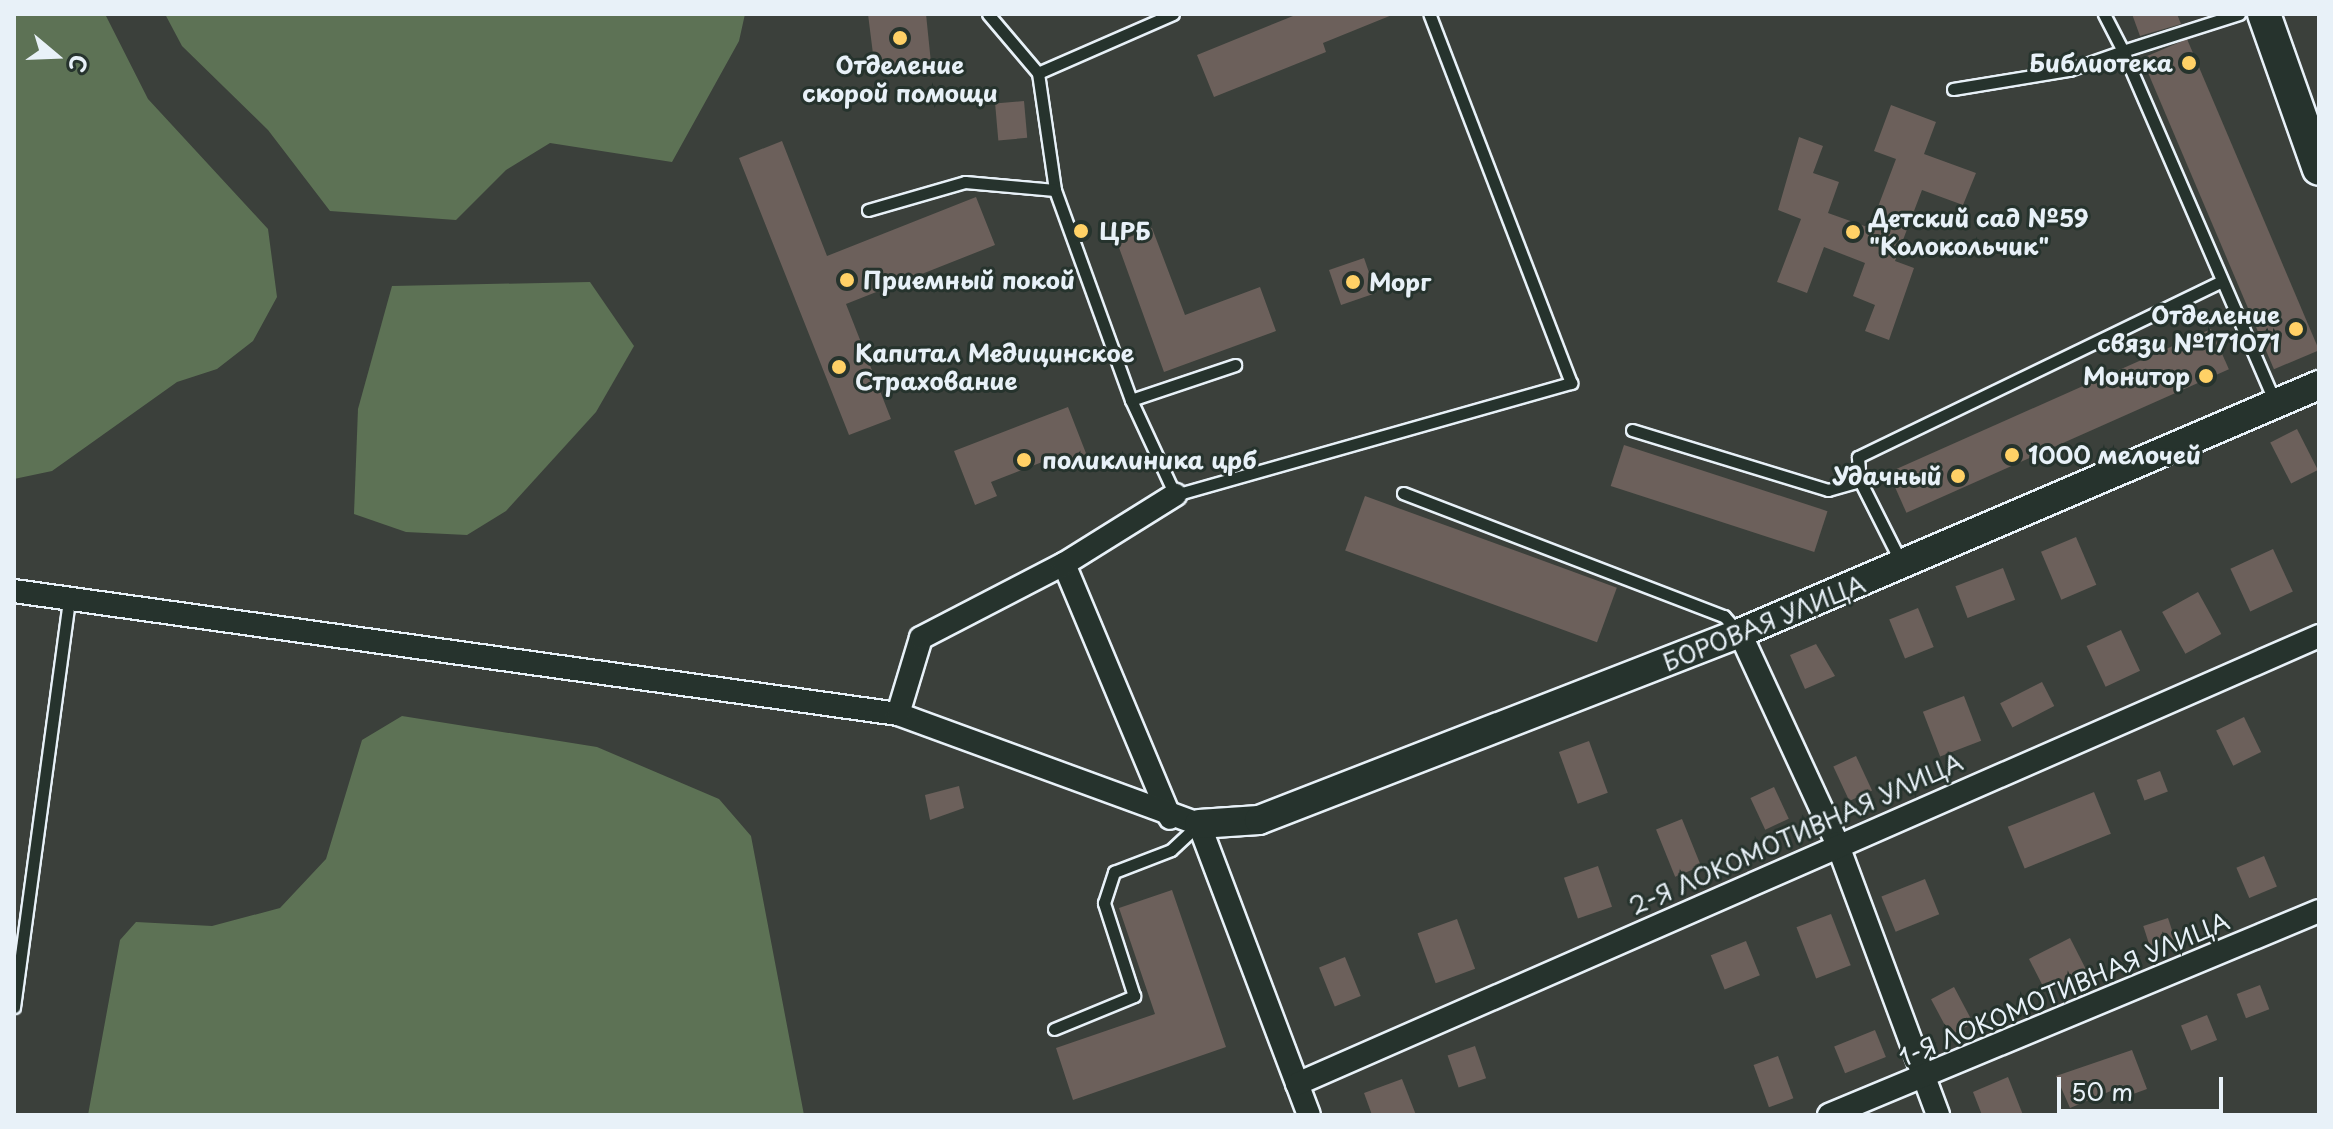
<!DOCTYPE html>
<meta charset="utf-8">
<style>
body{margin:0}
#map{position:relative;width:2333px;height:1129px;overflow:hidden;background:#3b403b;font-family:"Playpen Sans",sans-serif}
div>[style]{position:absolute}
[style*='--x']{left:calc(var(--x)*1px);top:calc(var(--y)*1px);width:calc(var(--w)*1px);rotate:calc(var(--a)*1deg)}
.green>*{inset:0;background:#5d7255}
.building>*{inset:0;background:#6c605b;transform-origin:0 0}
.roads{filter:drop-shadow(2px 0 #e8f1f8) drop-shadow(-2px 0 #e8f1f8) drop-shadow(0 2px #e8f1f8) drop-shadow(0 -2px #e8f1f8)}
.service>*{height:11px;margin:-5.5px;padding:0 5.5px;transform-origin:5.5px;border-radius:5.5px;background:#26332d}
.minor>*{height:22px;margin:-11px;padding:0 11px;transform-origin:11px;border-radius:11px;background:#26332d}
.tertiary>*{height:28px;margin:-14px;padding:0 14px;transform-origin:14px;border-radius:14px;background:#26332d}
.secondary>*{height:32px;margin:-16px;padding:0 16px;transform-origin:16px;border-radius:16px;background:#26332d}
.dots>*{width:22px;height:22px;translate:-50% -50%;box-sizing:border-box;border:4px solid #26332d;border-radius:50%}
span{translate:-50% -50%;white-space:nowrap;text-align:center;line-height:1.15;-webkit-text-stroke:6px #26332d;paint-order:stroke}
.poi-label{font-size:24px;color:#e8f1f8;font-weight:700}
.right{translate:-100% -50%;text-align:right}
.left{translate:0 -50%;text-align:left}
.street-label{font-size:24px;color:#e8f1f8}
.frame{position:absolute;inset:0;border:16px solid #e8f1f8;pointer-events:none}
.north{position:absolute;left:16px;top:16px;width:80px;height:80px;-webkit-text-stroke:6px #26332d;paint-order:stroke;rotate:109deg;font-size:22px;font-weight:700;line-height:32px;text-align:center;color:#e8f1f8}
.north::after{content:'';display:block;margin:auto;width:28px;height:36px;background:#e8f1f8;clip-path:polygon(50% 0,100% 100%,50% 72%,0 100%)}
.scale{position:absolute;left:2057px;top:1077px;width:166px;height:36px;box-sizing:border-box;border:4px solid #e8f1f8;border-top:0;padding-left:10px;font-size:24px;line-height:28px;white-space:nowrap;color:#e8f1f8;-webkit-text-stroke:6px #26332d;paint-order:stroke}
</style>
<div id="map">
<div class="green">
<div style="clip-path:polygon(14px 14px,105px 14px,148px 99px,268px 229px,277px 297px,253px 341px,217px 369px,177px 382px,52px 471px,14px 479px)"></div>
<div style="clip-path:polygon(165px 14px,745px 14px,739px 41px,672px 162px,550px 143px,506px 170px,456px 220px,330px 211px,268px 130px,182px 46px)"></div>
<div style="clip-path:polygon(590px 282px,634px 346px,596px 412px,506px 511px,467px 535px,406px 532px,354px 514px,358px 409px,392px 286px)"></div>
<div style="clip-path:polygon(402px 716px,597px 747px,719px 799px,751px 836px,804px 1115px,88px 1115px,120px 940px,136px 922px,212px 926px,280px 908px,326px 859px,362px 740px)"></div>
</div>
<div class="building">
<div style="clip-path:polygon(868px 14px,926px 14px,931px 63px,875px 70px)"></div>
<div style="clip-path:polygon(1298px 14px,1392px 15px,1323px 43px,1326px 52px,1214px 97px,1197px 55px)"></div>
<div style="clip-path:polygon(2132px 14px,2177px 14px,2181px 24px,2140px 36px)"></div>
<div style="left:2187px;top:39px;width:338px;height:49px;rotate:67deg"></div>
<div style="left:1024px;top:101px;width:37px;height:29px;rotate:85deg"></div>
<div style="clip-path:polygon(1891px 105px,1936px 122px,1924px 154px,1976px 173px,1963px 205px,1922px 190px,1895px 261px,1914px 268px,1889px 340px,1865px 331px,1875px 305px,1853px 296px,1865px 263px,1824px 247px,1807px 293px,1777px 282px,1801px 219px,1778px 210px,1799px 137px,1823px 146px,1813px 173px,1839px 182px,1828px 213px,1870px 228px,1896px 159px,1874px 151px)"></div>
<div style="clip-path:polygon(782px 141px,827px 256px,976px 197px,995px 245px,846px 304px,891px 419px,849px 435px,739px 158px)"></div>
<div style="clip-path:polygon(1152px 228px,1185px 315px,1260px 287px,1276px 331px,1164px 372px,1117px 242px)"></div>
<div style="left:1364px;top:258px;width:37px;height:37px;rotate:71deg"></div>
<div style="left:2211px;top:329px;width:44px;height:353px;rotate:66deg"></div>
<div style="clip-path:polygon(1068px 407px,1089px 461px,1061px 472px,1055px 457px,991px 482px,997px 496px,975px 505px,954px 451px)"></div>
<div style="left:2297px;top:429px;width:46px;height:30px;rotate:63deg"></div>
<div style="left:1624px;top:445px;width:214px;height:43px;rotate:18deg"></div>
<div style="left:1365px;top:496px;width:268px;height:58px;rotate:20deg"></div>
<div style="left:2076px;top:537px;width:52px;height:38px;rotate:67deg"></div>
<div style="left:2273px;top:549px;width:47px;height:47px;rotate:65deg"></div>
<div style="left:2003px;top:568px;width:34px;height:51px;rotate:69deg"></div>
<div style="left:2198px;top:592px;width:48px;height:41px;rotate:61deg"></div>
<div style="left:1918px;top:608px;width:42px;height:31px;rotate:68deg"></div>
<div style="left:2121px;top:630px;width:45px;height:38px;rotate:65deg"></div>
<div style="clip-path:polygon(1816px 644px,1835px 676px,1805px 689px,1790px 655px)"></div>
<div style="left:2042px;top:682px;width:27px;height:47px;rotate:63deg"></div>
<div style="left:1964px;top:696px;width:48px;height:44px;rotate:69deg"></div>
<div style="left:2244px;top:717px;width:39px;height:31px;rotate:64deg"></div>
<div style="left:1589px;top:741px;width:55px;height:32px;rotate:70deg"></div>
<div style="left:1856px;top:756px;width:38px;height:25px;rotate:65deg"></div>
<div style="left:2160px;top:771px;width:22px;height:25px;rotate:69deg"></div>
<div style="clip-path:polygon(959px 786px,964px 808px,930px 820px,925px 795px)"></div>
<div style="left:1774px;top:787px;width:35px;height:26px;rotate:65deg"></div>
<div style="left:2094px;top:792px;width:45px;height:93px;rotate:68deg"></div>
<div style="left:1682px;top:819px;width:51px;height:28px;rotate:68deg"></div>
<div style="left:2264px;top:856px;width:33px;height:30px;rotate:67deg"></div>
<div style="left:1598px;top:866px;width:43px;height:36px;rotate:71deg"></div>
<div style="left:1925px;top:879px;width:38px;height:47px;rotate:68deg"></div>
<div style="clip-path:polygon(1172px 890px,1226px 1047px,1073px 1100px,1056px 1048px,1155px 1014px,1119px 908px)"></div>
<div style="left:1831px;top:914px;width:55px;height:37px;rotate:69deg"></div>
<div style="left:2168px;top:918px;width:23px;height:26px;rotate:72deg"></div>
<div style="left:1457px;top:919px;width:53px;height:42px;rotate:70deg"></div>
<div style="left:2070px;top:938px;width:37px;height:46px;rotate:63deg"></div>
<div style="left:1746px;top:941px;width:37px;height:38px;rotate:68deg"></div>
<div style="left:1345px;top:957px;width:42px;height:28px;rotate:68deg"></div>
<div style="left:2260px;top:985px;width:26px;height:25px;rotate:69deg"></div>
<div style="left:1954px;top:987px;width:41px;height:26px;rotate:62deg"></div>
<div style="left:2207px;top:1015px;width:27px;height:28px;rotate:68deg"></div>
<div style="left:1875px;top:1030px;width:29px;height:44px;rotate:68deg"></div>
<div style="left:1475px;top:1046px;width:34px;height:29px;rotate:71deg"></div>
<div style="clip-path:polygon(2132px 1050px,2147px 1089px,2122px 1098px,2118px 1088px,2070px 1108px,2056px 1076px)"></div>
<div style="left:1778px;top:1056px;width:45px;height:26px;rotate:70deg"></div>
<div style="clip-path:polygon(2008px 1077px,2023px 1115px,1982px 1115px,1973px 1092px)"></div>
<div style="clip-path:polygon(1402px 1079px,1416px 1115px,1372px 1115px,1364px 1093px)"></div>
</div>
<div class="roads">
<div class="service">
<div style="--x:988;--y:14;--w:77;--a:49.7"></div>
<div style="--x:1173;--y:14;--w:147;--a:156.4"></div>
<div style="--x:1038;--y:73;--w:118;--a:81.7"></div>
<div style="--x:1055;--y:190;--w:223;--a:70.1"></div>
<div style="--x:1131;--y:400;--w:105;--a:65.1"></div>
<div style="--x:1175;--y:495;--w:412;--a:-15.8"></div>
<div style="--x:1571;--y:383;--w:395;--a:-111"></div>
<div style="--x:2239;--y:14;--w:122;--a:162.3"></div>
<div style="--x:2123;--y:51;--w:383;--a:66.6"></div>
<div style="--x:1953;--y:89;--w:118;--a:-9.3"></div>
<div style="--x:2069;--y:70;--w:57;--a:-19.4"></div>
<div style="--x:2123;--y:51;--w:42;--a:-117.2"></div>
<div style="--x:868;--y:210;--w:101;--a:-16.1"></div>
<div style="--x:965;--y:182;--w:90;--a:5.1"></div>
<div style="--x:1131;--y:400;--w:110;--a:-18.6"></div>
<div style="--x:1632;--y:430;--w:205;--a:17"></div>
<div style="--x:1828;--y:490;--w:33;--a:-16"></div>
<div style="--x:1403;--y:493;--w:344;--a:21"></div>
<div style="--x:1724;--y:616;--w:23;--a:49"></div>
<div style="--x:1901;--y:562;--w:91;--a:-116.8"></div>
<div style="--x:1860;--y:481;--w:24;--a:-95"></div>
<div style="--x:1858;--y:457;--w:404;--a:-25.8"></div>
<div style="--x:14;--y:1007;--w:413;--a:-82.3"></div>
<div style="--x:1054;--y:1029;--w:87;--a:-22.4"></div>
<div style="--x:1134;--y:996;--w:98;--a:-107.9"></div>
<div style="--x:1104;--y:903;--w:33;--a:-72"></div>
<div style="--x:1114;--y:872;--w:61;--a:-21.1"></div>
<div style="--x:1171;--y:850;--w:37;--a:-43"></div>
</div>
<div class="minor">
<div style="--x:1064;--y:564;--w:275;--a:67.3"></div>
<div style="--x:14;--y:591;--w:893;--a:7.92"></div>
<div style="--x:898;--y:714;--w:320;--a:20.1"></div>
<div style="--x:1199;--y:824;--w:311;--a:69.3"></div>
<div style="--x:1740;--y:633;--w:231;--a:65.2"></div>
<div style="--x:1837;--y:843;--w:290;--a:69.6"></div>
<div style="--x:898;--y:714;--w:79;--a:-73.2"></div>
<div style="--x:921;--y:638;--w:161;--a:-27.4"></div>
<div style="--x:1064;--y:564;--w:131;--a:-31.9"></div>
<div style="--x:1297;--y:1084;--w:1116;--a:-23.67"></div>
<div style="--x:1829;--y:1115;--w:531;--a:-22.6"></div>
</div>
<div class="tertiary">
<div style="--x:1199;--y:824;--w:60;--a:-3.8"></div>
<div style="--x:1259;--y:820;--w:516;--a:-21.24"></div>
<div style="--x:1740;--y:633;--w:630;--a:-23.19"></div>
</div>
<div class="secondary">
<div style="--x:2264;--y:14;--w:164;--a:70.5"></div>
</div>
</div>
<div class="dots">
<div style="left:900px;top:38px;background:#ffd166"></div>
<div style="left:2189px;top:63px;background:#ffd166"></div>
<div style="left:1081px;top:231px;background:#ffd166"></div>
<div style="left:1853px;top:232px;background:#ffd166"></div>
<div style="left:847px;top:280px;background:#ffd166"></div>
<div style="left:1353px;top:282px;background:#ffd166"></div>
<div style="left:2296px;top:329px;background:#ffd166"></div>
<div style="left:839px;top:367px;background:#ffd166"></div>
<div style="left:2206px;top:376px;background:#ffd166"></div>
<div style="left:2012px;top:455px;background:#ffd166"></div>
<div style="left:1024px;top:460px;background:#ffd166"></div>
<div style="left:1958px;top:476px;background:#ffd166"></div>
</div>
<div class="poi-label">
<span class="right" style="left:2173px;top:63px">Библиотека</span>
<span style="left:900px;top:79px">Отделение<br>скорой помощи</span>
<span class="left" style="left:1869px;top:232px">Детский сад №59<br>"Колокольчик"</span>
<span class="left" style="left:1099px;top:231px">ЦРБ</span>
<span class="left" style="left:863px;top:280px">Приемный покой</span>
<span class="left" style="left:1369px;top:282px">Морг</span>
<span class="right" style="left:2280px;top:329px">Отделение<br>связи №171071</span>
<span class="left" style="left:855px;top:367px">Капитал Медицинское<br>Страхование</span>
<span class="right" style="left:2190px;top:376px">Монитор</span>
<span class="left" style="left:2028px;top:455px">1000 мелочей</span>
<span class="left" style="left:1042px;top:460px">поликлиника црб</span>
<span class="right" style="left:1942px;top:476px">Удачный</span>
</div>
<div class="street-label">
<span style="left:1764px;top:623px;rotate:-22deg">БОРОВАЯ УЛИЦА</span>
<span style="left:1796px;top:834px;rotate:-24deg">2-Я ЛОКОМОТИВНАЯ УЛИЦА</span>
<span style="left:2064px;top:989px;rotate:-23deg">1-Я ЛОКОМОТИВНАЯ УЛИЦА</span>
</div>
<div class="frame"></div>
<div class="north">С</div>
<div class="scale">50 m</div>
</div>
